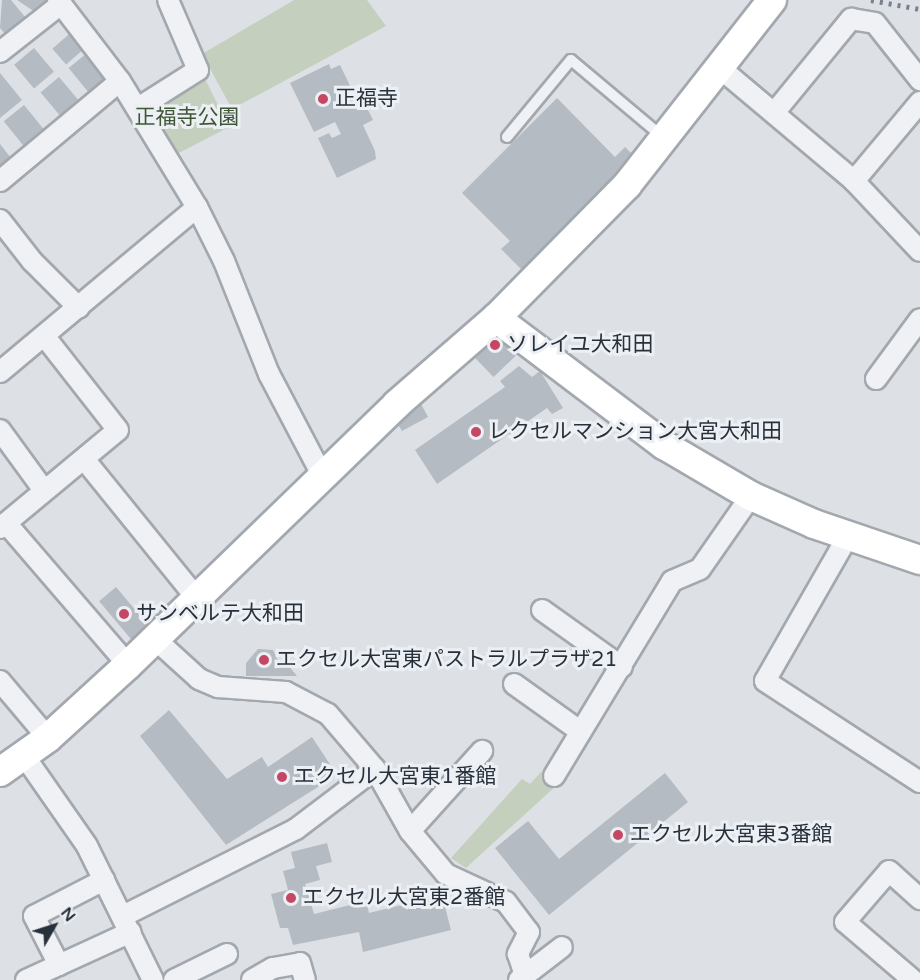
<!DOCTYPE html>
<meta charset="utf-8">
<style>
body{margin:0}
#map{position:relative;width:920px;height:980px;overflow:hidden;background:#dde1e6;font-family:"Varela Round","Noto Sans JP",sans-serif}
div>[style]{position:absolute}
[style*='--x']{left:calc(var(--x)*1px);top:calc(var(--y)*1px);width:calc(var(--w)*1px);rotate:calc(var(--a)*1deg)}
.green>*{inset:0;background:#c4cfbe}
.building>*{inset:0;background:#b4bbc2;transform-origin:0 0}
.roads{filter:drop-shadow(2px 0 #a3a8af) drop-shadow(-2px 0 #a3a8af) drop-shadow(0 2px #a3a8af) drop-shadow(0 -2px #a3a8af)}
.lane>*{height:10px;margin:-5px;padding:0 5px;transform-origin:5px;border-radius:5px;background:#eff1f4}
.street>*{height:20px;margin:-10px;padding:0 10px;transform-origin:10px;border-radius:10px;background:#eff1f4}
.secondary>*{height:28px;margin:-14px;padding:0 14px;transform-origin:14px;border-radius:14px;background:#fff}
.rail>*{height:4.5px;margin-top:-2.25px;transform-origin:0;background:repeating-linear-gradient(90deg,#77828e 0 3px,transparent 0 9px)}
.dots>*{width:16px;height:16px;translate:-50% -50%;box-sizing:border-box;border:3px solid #ecf0f4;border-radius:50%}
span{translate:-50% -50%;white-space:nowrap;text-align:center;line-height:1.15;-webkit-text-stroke:6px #ecf0f4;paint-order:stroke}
.poi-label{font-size:21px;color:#27303b}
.left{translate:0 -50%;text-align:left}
.park-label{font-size:21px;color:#3e5635}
.north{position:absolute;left:24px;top:896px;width:60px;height:60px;-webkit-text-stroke:4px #ecf0f4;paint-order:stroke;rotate:51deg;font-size:16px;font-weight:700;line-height:24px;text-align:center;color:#27303b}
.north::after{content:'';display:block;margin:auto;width:21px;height:27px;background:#27303b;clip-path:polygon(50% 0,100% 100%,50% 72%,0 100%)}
</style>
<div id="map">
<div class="green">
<div style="clip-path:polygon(294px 0,367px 0,386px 26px,232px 109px,202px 54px)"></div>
<div style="clip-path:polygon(204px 77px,229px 127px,175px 155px,149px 112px)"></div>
<div style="clip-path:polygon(541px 772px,557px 785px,466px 868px,451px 858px,522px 779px,530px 784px)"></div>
</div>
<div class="building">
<div style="clip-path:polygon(2px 0,11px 0,31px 24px,11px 41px,0 28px)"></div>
<div style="clip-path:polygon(17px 0,49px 0,51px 3px,38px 14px)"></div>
<div style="left:75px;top:29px;width:21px;height:30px;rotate:49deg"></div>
<div style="left:34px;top:48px;width:31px;height:26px;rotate:50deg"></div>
<div style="left:92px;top:49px;width:33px;height:30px;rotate:51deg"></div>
<div style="clip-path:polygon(329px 64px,331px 69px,340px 65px,353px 92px,358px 90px,373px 120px,363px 125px,375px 151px,376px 159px,337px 178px,318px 138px,329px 133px,332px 138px,341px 134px,335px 122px,314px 132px,290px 83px)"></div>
<div style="clip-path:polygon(0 73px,22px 100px,0 118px)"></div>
<div style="left:59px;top:77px;width:33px;height:24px;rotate:50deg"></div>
<div style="clip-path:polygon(557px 98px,615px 157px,625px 147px,636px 158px,523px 271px,501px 249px,510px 241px,462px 193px)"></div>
<div style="left:24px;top:105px;width:40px;height:26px;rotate:51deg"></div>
<div style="clip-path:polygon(0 144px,15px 163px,0 175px)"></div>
<div style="left:495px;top:334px;width:30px;height:31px;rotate:46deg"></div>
<div style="clip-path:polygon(519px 366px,532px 377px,540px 371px,563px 408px,552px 414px,547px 408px,437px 484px,415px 450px,505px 387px,500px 381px)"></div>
<div style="clip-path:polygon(421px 404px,428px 417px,402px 431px,397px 423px)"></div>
<div style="left:116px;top:587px;width:51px;height:22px;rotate:50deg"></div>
<div style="clip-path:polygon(258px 649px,273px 650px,279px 663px,286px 663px,297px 676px,246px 676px,246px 663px)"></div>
<div style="clip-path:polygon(169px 710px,227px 779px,262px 757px,268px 767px,312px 737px,337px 775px,226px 845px,140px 736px)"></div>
<div style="clip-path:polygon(665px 773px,688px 802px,549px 915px,495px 848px,528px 821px,559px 859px)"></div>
<div style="clip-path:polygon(327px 843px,332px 862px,316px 866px,320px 880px,305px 884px,314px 914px,366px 901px,369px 913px,442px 895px,451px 930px,363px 952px,359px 932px,293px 945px,288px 928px,280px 928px,271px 894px,288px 890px,283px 871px,295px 868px,291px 852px)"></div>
</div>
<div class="roads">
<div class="lane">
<div style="--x:507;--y:137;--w:100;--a:-50.3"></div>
<div style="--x:571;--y:60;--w:121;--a:40"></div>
</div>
<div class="street">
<div style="--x:58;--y:0;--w:102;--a:52.6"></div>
<div style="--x:120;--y:81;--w:148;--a:58.6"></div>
<div style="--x:197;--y:207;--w:60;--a:63.4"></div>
<div style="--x:224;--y:261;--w:122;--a:68.3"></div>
<div style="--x:269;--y:374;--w:114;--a:62.3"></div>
<div style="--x:0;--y:52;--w:78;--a:-38.2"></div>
<div style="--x:720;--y:68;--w:175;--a:40.1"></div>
<div style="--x:854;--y:181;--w:96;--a:46.7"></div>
<div style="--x:138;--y:108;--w:71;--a:-32.3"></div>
<div style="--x:198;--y:70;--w:76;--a:-113.2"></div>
<div style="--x:774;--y:113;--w:122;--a:-50.7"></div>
<div style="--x:851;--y:19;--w:24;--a:9"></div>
<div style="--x:875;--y:23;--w:73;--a:51.7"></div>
<div style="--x:0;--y:181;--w:156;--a:-39.8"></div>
<div style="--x:854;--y:181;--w:103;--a:-50.1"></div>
<div style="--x:0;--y:220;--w:52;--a:52"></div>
<div style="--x:32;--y:261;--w:66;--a:45"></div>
<div style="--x:0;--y:372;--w:257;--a:-39.9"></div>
<div style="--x:876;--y:379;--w:74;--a:-53.7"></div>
<div style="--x:0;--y:430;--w:73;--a:53.9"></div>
<div style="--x:84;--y:459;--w:181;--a:51"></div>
<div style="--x:6;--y:523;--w:187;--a:49.3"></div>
<div style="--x:0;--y:528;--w:153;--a:-39.7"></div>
<div style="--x:118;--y:430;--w:118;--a:-128.1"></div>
<div style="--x:848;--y:536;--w:167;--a:119.8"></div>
<div style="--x:765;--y:681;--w:185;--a:33.1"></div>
<div style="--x:542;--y:610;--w:98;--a:35.5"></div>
<div style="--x:155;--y:639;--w:59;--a:42.3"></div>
<div style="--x:199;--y:679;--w:21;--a:23"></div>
<div style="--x:218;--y:687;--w:68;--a:4.2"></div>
<div style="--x:286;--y:692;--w:47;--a:27.6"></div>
<div style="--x:328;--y:714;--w:72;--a:49.5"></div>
<div style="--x:375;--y:769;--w:71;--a:60.6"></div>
<div style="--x:410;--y:831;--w:56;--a:50.1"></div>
<div style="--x:446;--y:874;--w:66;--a:25"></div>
<div style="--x:506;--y:902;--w:38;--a:53"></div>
<div style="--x:529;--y:932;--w:25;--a:117"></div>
<div style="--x:518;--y:954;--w:23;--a:72"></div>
<div style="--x:0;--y:681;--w:75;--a:49.9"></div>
<div style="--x:514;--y:684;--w:82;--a:35.6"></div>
<div style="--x:25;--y:757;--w:108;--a:55.1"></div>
<div style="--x:87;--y:846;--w:149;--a:63.8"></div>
<div style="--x:554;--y:776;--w:228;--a:-58.8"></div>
<div style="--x:672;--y:581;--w:30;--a:-23"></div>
<div style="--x:700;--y:569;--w:89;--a:-55.1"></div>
<div style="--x:410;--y:831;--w:108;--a:-48"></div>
<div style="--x:123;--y:916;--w:194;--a:-26.7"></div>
<div style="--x:296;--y:829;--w:99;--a:-37.2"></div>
<div style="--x:59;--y:965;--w:55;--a:-117"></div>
<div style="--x:34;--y:916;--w:79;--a:-27.2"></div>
<div style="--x:26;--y:980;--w:115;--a:-24.6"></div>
<div style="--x:174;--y:980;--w:59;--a:-26.1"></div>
<div style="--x:252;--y:980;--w:24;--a:-30"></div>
<div style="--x:273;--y:968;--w:27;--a:-10"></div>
<div style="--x:300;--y:963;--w:18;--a:74"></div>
<div style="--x:519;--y:980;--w:54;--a:-37.5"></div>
<div style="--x:913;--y:980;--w:89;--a:-139.5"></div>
<div style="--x:845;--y:922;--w:67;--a:-49.2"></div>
<div style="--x:889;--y:871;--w:42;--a:42.1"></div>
</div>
<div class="secondary">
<div style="--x:496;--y:318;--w:211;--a:37.1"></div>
<div style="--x:664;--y:445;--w:101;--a:30.4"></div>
<div style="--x:751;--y:496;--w:69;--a:24"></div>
<div style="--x:814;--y:524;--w:112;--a:18.8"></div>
<div style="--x:0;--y:772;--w:59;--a:-35.3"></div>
<div style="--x:48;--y:738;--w:108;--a:-42.4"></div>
<div style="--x:128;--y:665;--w:375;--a:-44.1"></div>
<div style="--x:397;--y:404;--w:131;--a:-41"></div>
<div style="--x:496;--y:318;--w:187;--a:-45.4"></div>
<div style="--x:627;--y:185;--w:235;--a:-51.9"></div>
</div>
</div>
<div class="rail">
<div style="--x:871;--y:0;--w:50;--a:10.4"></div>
</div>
<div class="dots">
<div style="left:323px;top:99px;background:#c54764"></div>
<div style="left:495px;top:345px;background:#c54764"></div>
<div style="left:476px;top:432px;background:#c54764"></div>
<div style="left:124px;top:614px;background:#c54764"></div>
<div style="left:264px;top:660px;background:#c54764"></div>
<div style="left:282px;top:777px;background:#c54764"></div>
<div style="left:618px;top:835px;background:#c54764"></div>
<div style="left:291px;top:898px;background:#c54764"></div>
</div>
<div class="poi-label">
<span class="left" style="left:335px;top:99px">正福寺</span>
<span class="left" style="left:507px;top:345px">ソレイユ大和田</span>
<span class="left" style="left:488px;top:432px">レクセルマンション大宮大和田</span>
<span class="left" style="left:136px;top:614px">サンベルテ大和田</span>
<span class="left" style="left:276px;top:660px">エクセル大宮東パストラルプラザ21</span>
<span class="left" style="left:294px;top:777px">エクセル大宮東1番館</span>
<span class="left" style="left:630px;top:835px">エクセル大宮東3番館</span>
<span class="left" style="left:303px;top:898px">エクセル大宮東2番館</span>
</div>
<div class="park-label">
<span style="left:187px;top:118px">正福寺公園</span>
</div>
<div class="north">N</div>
</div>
